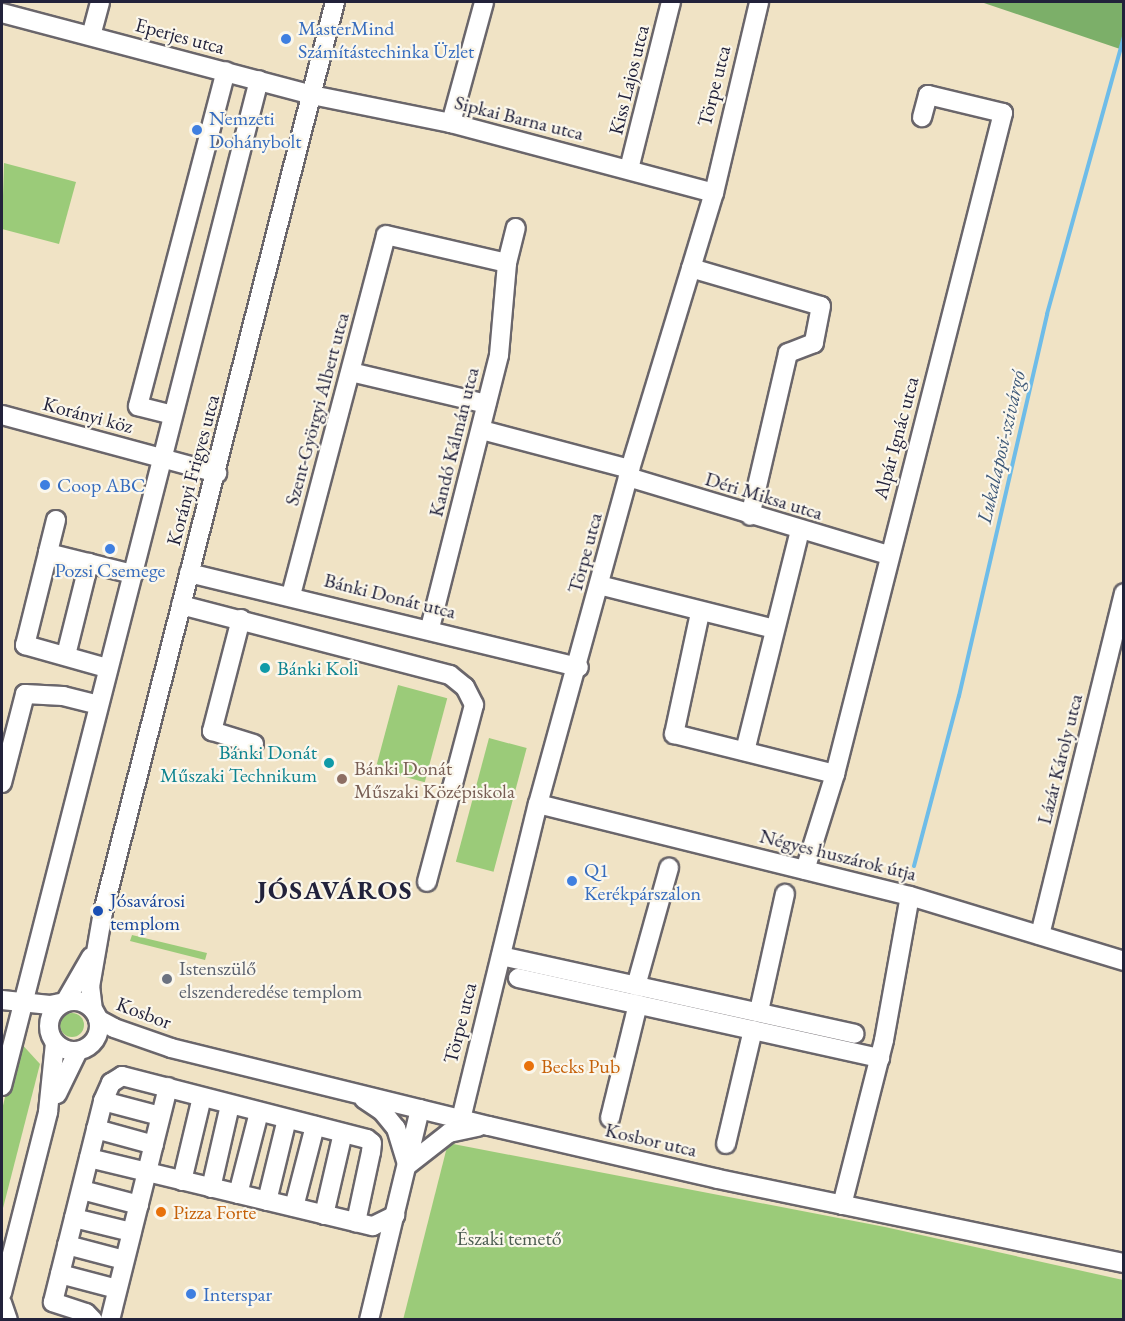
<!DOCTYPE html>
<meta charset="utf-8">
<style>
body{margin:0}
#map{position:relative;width:1125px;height:1321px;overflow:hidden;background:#f0e3c5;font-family:"EB Garamond",serif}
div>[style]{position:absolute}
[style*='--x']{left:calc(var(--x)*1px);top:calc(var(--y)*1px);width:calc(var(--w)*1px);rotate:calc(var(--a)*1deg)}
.green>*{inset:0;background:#9bcb79;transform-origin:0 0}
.round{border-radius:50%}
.forest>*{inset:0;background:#7caf69}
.stream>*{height:4px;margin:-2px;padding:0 2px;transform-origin:2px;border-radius:2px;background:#6ebce8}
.roads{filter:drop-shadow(2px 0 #6a666b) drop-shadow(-2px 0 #6a666b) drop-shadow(0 2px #6a666b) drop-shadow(0 -2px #6a666b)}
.minor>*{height:18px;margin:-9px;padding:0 9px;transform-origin:9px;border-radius:9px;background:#fff}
.minor>.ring{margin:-9px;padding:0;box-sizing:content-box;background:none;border:18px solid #fff;border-radius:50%}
.dots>*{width:16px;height:16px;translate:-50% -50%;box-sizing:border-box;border:3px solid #fbf7ec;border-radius:50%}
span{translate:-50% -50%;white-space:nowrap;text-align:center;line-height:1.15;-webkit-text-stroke:4.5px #fbf7ec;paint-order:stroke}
.shop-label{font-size:20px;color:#366cbe}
.left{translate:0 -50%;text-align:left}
.street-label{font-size:20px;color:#22223b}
.culture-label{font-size:20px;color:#0d838f}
.right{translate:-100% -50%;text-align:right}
.education-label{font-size:20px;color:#785e54}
.transit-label{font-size:20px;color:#164399}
.worship-label{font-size:20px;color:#5b616d}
.food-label{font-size:20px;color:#c56008}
.park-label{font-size:20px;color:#4c5d51}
.water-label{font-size:21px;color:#3d5878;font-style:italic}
.district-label{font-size:26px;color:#22223b;font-weight:700;letter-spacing:1.5px}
.frame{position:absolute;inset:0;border:3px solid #22223b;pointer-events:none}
</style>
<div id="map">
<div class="green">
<div style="clip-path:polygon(4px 163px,76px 182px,59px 244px,2px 229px)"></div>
<div style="left:398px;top:685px;width:51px;height:87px;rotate:15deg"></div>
<div style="left:489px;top:738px;width:39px;height:128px;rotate:15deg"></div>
<div style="clip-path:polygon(132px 935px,207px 953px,205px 960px,130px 941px)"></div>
<div class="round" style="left:60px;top:1013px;width:24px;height:24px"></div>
<div style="clip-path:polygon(18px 1040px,40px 1064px,2px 1212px,2px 1110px)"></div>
<div style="clip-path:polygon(448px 1143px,885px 1227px,1123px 1280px,1123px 1319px,403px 1320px)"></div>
</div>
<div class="forest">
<div style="clip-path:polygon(981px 2px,1123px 2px,1123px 50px)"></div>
</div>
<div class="stream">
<div style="--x:914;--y:866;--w:176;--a:-75.2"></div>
<div style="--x:959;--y:696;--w:392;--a:-77"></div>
<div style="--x:1047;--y:314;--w:288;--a:-74.5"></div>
</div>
<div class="roads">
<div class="minor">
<div style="--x:2;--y:13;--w:321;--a:14.8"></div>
<div style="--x:312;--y:95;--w:142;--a:11.4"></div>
<div style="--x:451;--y:123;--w:272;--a:14.9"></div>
<div style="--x:91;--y:36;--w:35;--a:-75"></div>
<div style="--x:451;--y:123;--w:125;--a:-74.7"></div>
<div style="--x:629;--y:169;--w:172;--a:-75.9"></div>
<div style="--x:691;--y:268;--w:135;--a:16.3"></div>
<div style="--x:821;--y:306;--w:38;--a:101"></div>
<div style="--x:814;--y:343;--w:28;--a:159"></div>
<div style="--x:788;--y:353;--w:167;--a:103.1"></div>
<div style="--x:351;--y:372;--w:139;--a:13.3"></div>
<div style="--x:2;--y:415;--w:223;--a:15.1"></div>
<div style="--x:173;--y:415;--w:36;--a:-166"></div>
<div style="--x:138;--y:406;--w:346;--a:-75.3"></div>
<div style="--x:482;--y:430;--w:153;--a:14.8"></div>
<div style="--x:628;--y:477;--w:271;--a:16.7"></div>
<div style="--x:56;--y:520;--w:34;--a:104"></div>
<div style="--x:48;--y:553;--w:88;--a:13.9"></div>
<div style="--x:48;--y:553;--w:95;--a:104"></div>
<div style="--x:25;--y:645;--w:85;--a:15.7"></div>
<div style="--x:189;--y:573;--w:401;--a:13.6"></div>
<div style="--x:599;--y:585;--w:180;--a:14.1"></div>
<div style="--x:291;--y:595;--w:372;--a:-75.2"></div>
<div style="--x:386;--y:235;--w:124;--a:13"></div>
<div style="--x:181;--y:605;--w:278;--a:14.6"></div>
<div style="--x:450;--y:675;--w:19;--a:39"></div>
<div style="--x:465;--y:687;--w:20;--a:63"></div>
<div style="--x:474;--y:705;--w:183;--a:104.9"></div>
<div style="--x:700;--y:613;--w:124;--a:102.1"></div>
<div style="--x:674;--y:734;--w:166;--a:14"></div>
<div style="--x:241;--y:619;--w:116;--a:104.5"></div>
<div style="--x:212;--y:731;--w:44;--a:17.2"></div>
<div style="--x:430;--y:628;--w:282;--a:-75.8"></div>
<div style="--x:499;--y:355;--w:92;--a:-85"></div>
<div style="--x:507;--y:263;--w:36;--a:-76"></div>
<div style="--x:66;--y:655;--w:95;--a:-76"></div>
<div style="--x:745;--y:751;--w:227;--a:-76"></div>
<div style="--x:2;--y:783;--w:92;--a:-75.5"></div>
<div style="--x:25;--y:694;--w:38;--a:3"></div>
<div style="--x:63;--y:696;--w:36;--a:14"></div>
<div style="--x:538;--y:804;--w:383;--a:13.9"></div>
<div style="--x:910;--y:896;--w:224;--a:16.9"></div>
<div style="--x:805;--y:870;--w:101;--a:-72.6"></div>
<div style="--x:835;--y:774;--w:682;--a:-75.74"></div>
<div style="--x:1003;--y:113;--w:77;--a:-166.5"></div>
<div style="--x:928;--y:95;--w:23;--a:105"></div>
<div style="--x:1040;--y:935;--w:352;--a:-76.2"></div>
<div style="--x:501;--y:956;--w:362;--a:12.4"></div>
<div style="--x:518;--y:978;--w:371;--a:12.5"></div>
<div style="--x:636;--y:986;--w:123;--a:-74.4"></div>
<div style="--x:2;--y:1000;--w:48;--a:5.9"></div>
<div style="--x:50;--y:1005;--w:15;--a:-11"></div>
<div class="ring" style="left:49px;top:1001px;width:32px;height:32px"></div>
<div style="--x:65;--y:1002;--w:52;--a:-60"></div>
<div style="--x:93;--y:1010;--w:23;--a:-97"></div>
<div style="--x:90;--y:987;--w:76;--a:-80.2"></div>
<div style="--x:103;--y:912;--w:939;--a:-75.7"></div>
<div style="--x:759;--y:1011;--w:120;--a:-77.5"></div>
<div style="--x:98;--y:1019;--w:18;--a:29"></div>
<div style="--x:114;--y:1028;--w:60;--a:19.3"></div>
<div style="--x:171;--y:1048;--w:327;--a:13.8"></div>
<div style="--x:489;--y:1126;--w:235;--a:13"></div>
<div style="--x:718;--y:1179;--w:415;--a:11.7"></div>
<div style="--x:2;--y:1086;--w:1038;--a:-75.67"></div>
<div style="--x:57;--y:1094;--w:48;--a:-64"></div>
<div style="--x:364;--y:1099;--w:22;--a:34"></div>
<div style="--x:382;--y:1111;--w:22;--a:51"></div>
<div style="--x:396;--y:1128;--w:37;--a:73"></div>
<div style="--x:103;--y:1101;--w:59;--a:14.7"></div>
<div style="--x:610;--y:1118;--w:117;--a:-76.2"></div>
<div style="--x:461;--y:1119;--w:324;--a:-76.3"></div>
<div style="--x:538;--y:804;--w:347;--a:-74.6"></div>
<div style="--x:630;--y:469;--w:288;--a:-73.1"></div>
<div style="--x:714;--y:193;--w:196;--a:-76.7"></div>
<div style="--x:96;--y:1129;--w:60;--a:15.4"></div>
<div style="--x:726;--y:1144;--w:117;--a:-76.7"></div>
<div style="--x:89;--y:1158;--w:292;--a:13.5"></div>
<div style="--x:373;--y:1226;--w:25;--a:-26"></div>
<div style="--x:408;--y:1165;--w:52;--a:-38"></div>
<div style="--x:449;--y:1133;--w:30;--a:-12"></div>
<div style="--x:182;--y:1181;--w:86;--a:-76.6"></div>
<div style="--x:211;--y:1188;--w:85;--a:-77.1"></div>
<div style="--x:82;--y:1190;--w:59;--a:14.7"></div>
<div style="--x:238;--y:1194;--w:85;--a:-75.6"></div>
<div style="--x:267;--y:1201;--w:84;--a:-76.3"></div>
<div style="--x:842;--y:1205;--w:170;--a:-75.7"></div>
<div style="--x:884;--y:1040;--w:146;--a:-79.8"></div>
<div style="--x:294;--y:1207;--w:84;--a:-75.5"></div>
<div style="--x:324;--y:1215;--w:84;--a:-77"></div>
<div style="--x:74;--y:1218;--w:59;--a:13.8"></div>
<div style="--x:67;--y:1245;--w:59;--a:14.7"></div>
<div style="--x:60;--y:1274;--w:59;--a:14.7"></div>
<div style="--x:2;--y:1293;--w:187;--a:-75.7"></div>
<div style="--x:48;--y:1112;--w:69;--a:-84.2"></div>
<div style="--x:2;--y:1303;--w:18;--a:71"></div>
<div style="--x:93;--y:1320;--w:10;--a:-135"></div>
<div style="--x:86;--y:1313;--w:35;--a:-162"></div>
<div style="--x:53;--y:1302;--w:207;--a:-76"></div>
<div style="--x:103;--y:1101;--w:20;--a:-66"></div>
<div style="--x:111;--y:1083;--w:13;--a:-32"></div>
<div style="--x:122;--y:1076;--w:253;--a:14.4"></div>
<div style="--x:367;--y:1139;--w:6;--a:39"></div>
<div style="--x:372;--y:1143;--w:9;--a:96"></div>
<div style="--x:371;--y:1152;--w:72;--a:102.1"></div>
<div style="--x:110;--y:1320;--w:240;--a:-76"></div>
<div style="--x:369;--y:1320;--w:217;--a:-76.4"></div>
</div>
</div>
<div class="dots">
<div style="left:286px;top:39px;background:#3f7fe0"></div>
<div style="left:197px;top:130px;background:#3f7fe0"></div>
<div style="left:45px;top:485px;background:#3f7fe0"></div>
<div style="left:110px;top:549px;background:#3f7fe0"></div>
<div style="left:265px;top:668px;background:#0f9aa8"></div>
<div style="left:329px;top:763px;background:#0f9aa8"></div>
<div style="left:342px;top:779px;background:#8d6e63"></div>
<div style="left:572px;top:881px;background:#3f7fe0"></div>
<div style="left:98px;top:911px;background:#1a4fb4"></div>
<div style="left:167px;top:979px;background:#6b7280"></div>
<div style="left:529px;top:1066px;background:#e8710a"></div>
<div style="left:161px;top:1212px;background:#e8710a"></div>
<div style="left:191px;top:1294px;background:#3f7fe0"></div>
</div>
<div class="shop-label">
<span class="left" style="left:298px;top:40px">MasterMind<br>Számítástechinka Üzlet</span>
<span class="left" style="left:209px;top:130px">Nemzeti<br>Dohánybolt</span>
<span class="left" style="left:57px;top:485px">Coop ABC</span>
<span style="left:110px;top:570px">Pozsi Csemege</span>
<span class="left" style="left:584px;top:882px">Q1<br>Kerékpárszalon</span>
<span class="left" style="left:203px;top:1294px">Interspar</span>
</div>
<div class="street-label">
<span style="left:180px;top:36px;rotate:15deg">Eperjes utca</span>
<span style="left:629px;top:80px;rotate:-76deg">Kiss Lajos utca</span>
<span style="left:714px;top:86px;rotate:-76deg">Törpe utca</span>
<span style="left:519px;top:118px;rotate:14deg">Sipkai Barna utca</span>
<span style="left:317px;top:409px;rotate:-75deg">Szent-Györgyi Albert utca</span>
<span style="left:88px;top:415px;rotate:15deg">Korányi köz</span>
<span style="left:896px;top:438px;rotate:-75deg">Alpár Ignác utca</span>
<span style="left:454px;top:442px;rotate:-76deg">Kandó Kálmán utca</span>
<span style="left:193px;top:470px;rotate:-75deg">Korányi Frigyes utca</span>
<span style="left:764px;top:496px;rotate:17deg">Déri Miksa utca</span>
<span style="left:585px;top:553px;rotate:-75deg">Törpe utca</span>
<span style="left:390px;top:596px;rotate:14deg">Bánki Donát utca</span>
<span style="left:1060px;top:759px;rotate:-76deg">Lázár Károly utca</span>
<span style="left:838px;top:855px;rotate:14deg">Négyes huszárok útja</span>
<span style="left:144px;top:1013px;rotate:21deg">Kosbor</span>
<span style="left:460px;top:1023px;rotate:-76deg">Törpe utca</span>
<span style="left:651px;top:1140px;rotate:13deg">Kosbor utca</span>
</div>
<div class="culture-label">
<span class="left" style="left:277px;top:668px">Bánki Koli</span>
<span class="right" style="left:317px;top:764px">Bánki Donát<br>Műszaki Technikum</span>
</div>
<div class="education-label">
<span class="left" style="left:354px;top:780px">Bánki Donát<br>Műszaki Középiskola</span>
</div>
<div class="transit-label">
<span class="left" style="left:110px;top:912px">Jósavárosi<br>templom</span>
</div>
<div class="worship-label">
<span class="left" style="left:179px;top:980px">Istenszülő<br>elszenderedése templom</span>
</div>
<div class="food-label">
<span class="left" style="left:541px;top:1066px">Becks Pub</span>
<span class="left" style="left:173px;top:1212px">Pizza Forte</span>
</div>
<div class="park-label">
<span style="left:509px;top:1238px">Északi temető</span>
</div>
<div class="water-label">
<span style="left:1001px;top:447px;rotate:-77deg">Lukalaposi-szivárgó</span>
</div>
<div class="district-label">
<span style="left:335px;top:891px">JÓSAVÁROS</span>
</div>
<div class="frame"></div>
</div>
